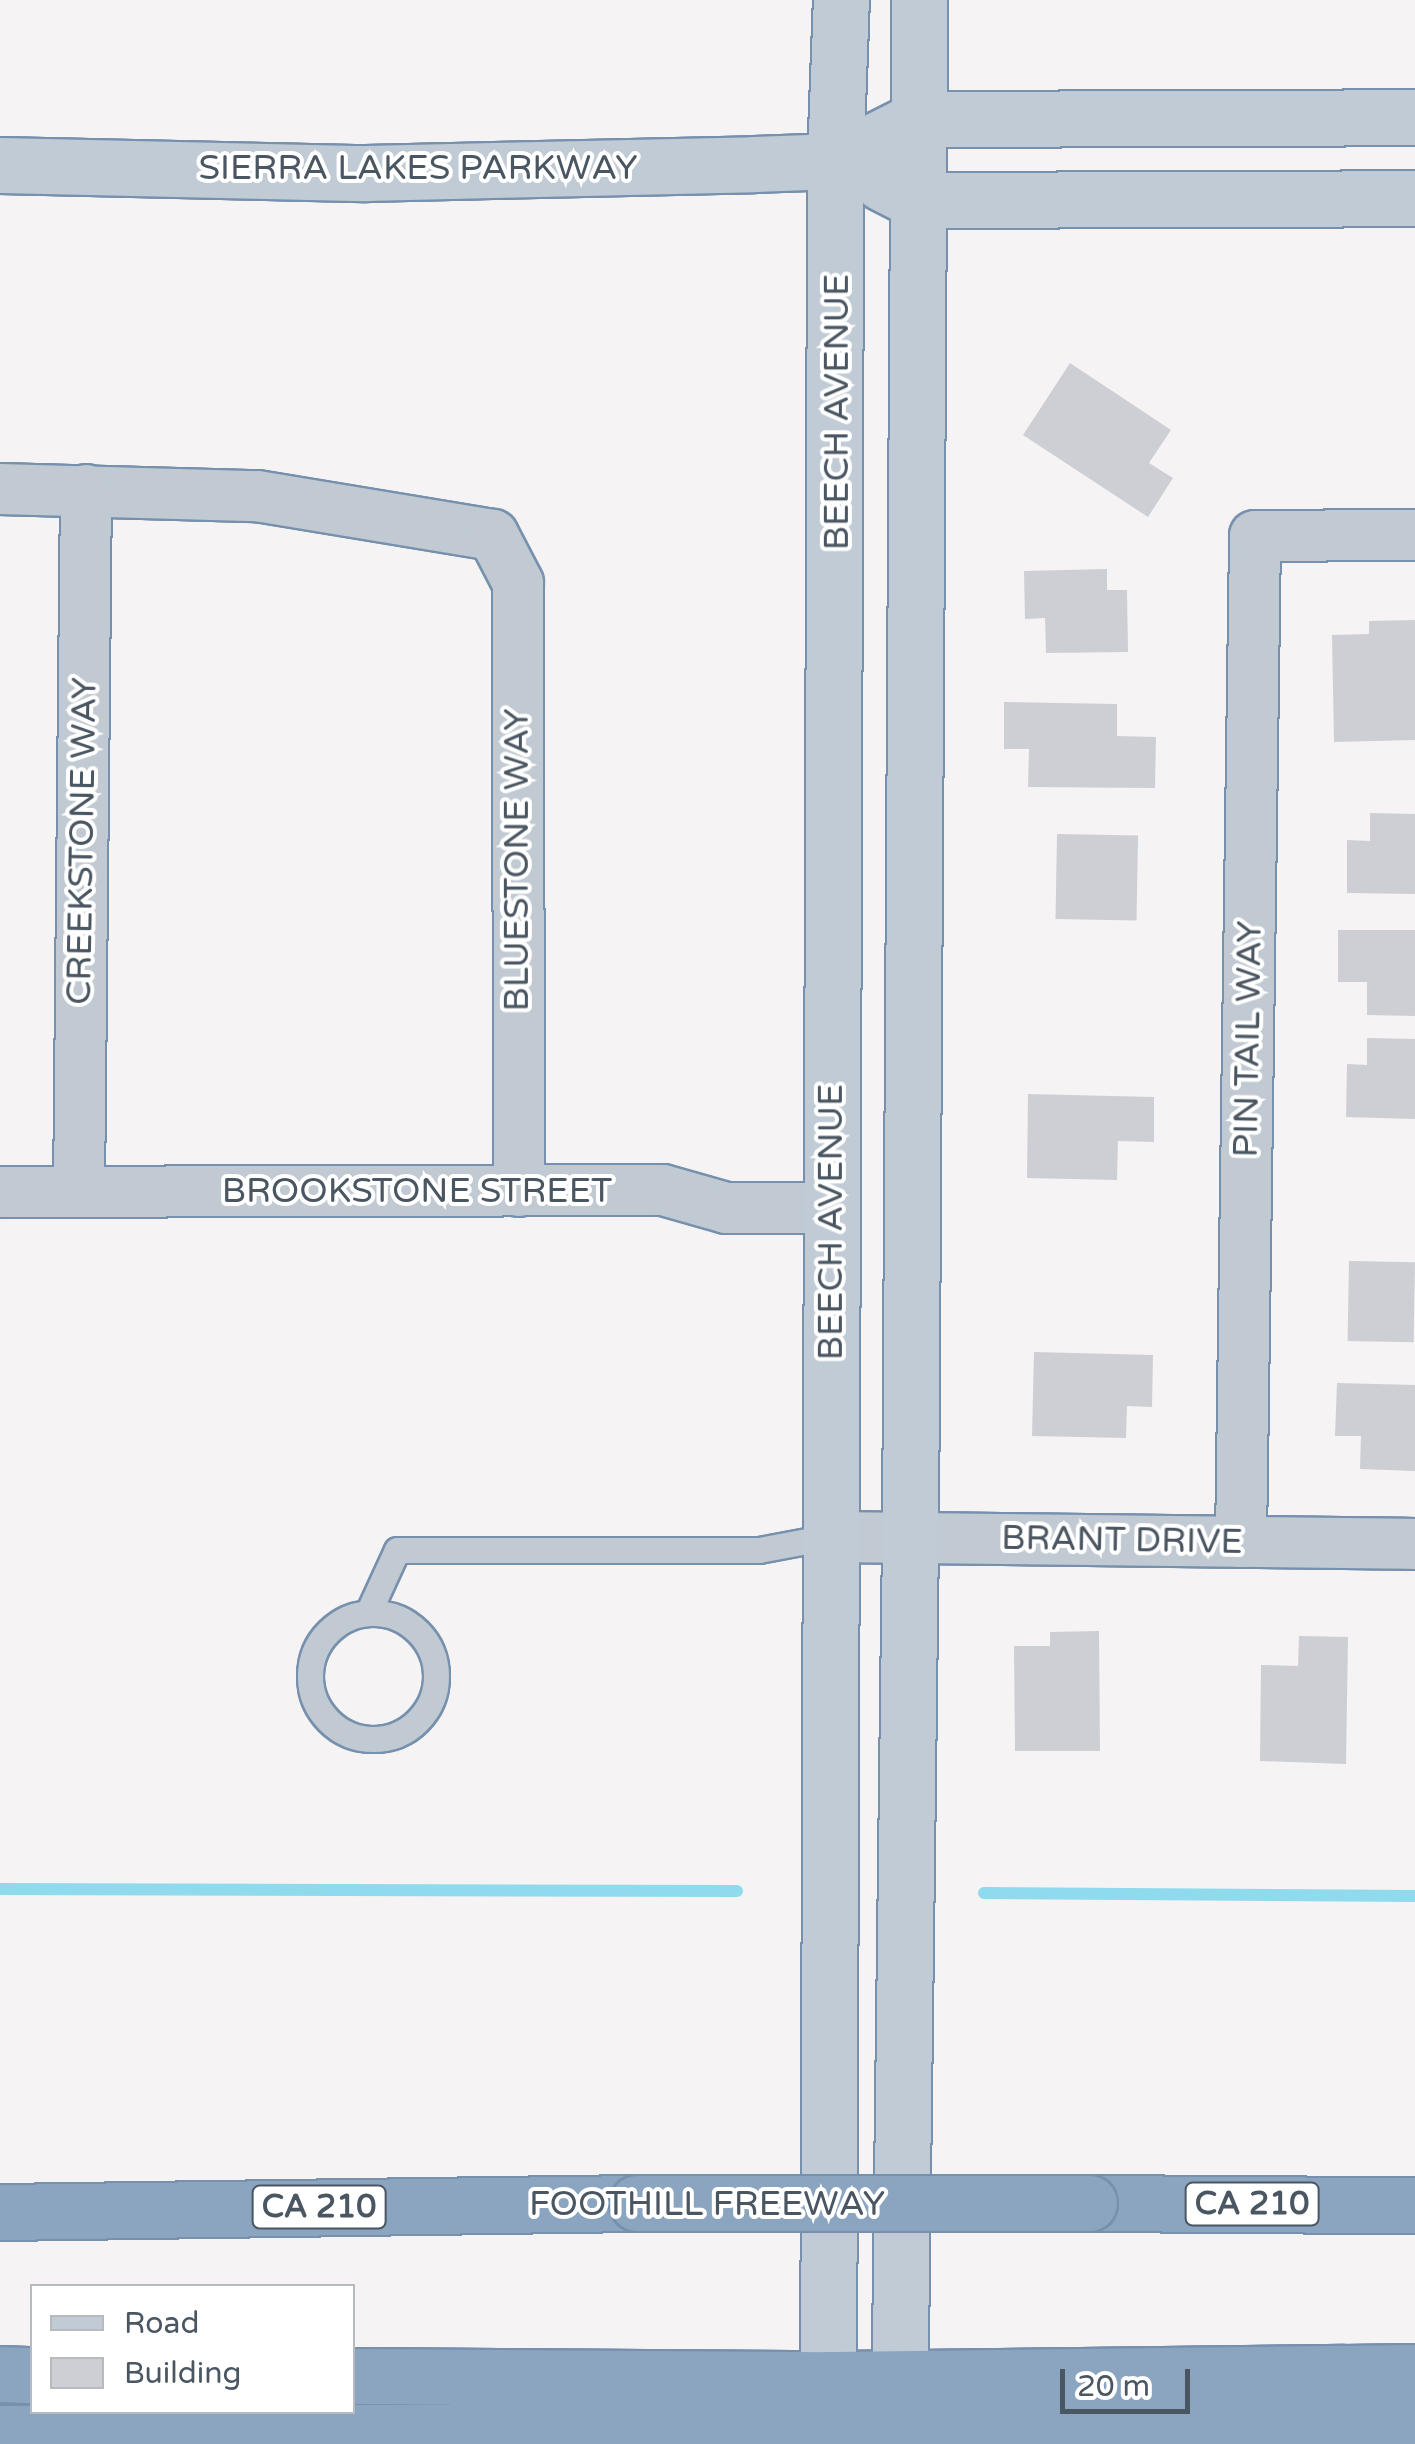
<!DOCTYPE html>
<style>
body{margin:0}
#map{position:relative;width:1415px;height:2444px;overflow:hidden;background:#f5f3f3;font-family:"Varela Round",sans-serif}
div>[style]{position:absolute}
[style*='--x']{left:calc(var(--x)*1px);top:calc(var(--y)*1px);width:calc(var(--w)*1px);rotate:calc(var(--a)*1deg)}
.stream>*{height:12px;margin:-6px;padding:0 6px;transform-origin:6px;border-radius:6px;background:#90daee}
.building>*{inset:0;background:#cdcfd5;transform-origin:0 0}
.roads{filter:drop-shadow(2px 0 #7690ad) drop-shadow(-2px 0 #7690ad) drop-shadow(0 2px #7690ad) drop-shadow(0 -2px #7690ad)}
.lane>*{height:25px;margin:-12.5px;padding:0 12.5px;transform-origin:12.5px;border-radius:12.5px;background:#c1cad2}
.lane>.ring{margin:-12.5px;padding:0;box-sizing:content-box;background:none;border:25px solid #c1cad2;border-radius:50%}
.street>*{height:50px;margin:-25px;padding:0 25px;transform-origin:25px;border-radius:25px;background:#c1cad2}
.secondary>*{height:55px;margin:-27.5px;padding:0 27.5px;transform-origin:27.5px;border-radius:27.5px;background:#c1cbd6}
.highway>*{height:55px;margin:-27.5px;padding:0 27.5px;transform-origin:27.5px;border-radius:27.5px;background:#8ba5c1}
.bridges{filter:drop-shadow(2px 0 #7690ad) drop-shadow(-2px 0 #7690ad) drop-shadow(0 2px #7690ad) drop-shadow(0 -2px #7690ad)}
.highway-bridge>*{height:55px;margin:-27.5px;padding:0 27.5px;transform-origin:27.5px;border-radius:27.5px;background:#8ba5c1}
span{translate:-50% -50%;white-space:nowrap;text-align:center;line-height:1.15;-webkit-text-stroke:8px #fff;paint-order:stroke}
.shield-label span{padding:2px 8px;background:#fff;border:2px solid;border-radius:8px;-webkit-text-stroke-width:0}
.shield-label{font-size:32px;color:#4a5661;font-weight:700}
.street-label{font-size:35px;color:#4a5661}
.legend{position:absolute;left:30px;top:2284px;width:325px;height:130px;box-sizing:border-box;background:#fff;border:2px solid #b7bbc0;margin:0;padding:12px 18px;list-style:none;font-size:30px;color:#4a5661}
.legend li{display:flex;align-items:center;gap:20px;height:50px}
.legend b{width:50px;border:2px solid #b7bbc0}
.scale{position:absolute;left:1060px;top:2369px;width:130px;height:45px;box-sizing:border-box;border:5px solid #4a5661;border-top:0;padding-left:12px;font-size:30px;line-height:35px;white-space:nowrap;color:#4a5661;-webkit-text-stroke:8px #fff;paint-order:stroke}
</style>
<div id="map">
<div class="stream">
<div style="--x:0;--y:1889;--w:737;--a:0.16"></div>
<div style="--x:984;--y:1893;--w:431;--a:0.4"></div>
</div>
<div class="building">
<div style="clip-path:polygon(1070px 363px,1171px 430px,1149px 463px,1173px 478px,1148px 517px,1023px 435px)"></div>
<div style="clip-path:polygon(1107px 569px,1107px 590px,1127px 590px,1128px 652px,1046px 653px,1045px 618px,1025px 619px,1024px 571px)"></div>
<div style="clip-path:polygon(1415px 620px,1415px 740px,1334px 742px,1332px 635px,1369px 634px,1369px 621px)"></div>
<div style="clip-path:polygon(1004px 702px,1117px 704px,1117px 736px,1156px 737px,1155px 788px,1028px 787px,1029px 749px,1004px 749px)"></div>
<div style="clip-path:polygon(1370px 813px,1415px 814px,1415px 894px,1347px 893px,1347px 840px,1370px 841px)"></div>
<div style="left:1057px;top:834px;width:81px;height:85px;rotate:1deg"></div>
<div style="clip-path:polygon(1338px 930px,1415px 930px,1415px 1016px,1367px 1015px,1367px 982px,1338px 982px)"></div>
<div style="clip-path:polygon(1367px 1038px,1415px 1039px,1415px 1119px,1346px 1117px,1347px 1064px,1367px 1065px)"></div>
<div style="clip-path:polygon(1028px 1094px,1154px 1097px,1154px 1142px,1118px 1141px,1117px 1180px,1027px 1178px)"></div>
<div style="left:1349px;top:1261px;width:66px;height:80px;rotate:1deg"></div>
<div style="clip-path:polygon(1034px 1352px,1153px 1355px,1152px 1407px,1127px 1406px,1126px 1438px,1032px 1436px)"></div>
<div style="clip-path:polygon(1337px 1383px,1415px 1385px,1415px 1471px,1360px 1469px,1361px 1436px,1335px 1436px)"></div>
<div style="clip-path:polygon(1099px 1631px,1100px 1751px,1015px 1751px,1014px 1646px,1050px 1646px,1050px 1632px)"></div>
<div style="clip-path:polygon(1299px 1636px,1348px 1637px,1346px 1764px,1260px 1761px,1261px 1665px,1298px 1666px)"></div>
</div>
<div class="roads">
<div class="lane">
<div style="--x:368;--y:1613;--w:69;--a:-65.3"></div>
<div style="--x:397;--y:1550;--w:362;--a:0"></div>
<div style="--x:759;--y:1550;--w:70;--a:-10.7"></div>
<div class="ring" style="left:310px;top:1613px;width:101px;height:101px"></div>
</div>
<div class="street">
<div style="--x:0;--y:489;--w:257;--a:1.6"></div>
<div style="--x:257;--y:496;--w:239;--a:9.4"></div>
<div style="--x:493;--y:535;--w:54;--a:62.5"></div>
<div style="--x:518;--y:583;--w:608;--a:89.91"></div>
<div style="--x:0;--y:1192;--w:663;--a:-0.17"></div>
<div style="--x:663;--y:1190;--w:66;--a:15.9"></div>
<div style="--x:726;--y:1208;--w:105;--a:0"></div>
<div style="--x:79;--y:1192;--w:702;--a:-89.43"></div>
<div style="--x:828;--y:1537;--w:587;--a:0.68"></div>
<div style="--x:1241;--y:1542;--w:1006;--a:-89.2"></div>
<div style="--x:1255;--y:536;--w:160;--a:-0.4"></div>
</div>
<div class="secondary">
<div style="--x:0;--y:165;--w:365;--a:1.3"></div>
<div style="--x:365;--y:173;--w:389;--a:-1.3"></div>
<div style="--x:754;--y:164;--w:81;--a:-2.1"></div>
<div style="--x:835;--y:161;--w:93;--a:-26.8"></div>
<div style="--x:918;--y:119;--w:497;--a:-0.2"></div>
<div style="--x:882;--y:183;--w:38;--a:27"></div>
<div style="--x:916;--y:200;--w:499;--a:-0.2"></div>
<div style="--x:828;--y:2426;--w:2265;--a:-89.82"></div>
<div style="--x:835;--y:161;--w:161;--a:-87.9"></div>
<div style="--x:899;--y:2426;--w:889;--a:-89.29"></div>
<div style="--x:910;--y:1537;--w:1537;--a:-89.66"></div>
</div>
<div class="highway">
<div style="--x:1089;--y:2203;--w:326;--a:0.4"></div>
<div style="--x:0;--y:2212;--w:637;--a:-0.81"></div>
<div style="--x:0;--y:2374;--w:32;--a:2"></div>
<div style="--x:352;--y:2376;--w:477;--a:0.4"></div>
<div style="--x:829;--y:2379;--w:586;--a:-0.68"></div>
<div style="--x:0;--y:2433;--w:899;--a:-0.19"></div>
<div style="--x:899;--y:2430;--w:516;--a:-1.55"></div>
</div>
</div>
<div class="bridges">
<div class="highway-bridge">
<div style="--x:637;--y:2203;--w:452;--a:0"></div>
</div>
</div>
<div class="shield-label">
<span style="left:1252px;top:2204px">CA 210</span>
<span style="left:319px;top:2207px">CA 210</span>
</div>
<div class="street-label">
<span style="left:418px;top:168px">SIERRA LAKES PARKWAY</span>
<span style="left:837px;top:412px;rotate:-90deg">BEECH AVENUE</span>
<span style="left:82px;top:841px;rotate:-89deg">CREEKSTONE WAY</span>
<span style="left:517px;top:860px;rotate:-90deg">BLUESTONE WAY</span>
<span style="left:1248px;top:1039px;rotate:-89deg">PIN TAIL WAY</span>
<span style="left:417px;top:1191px">BROOKSTONE STREET</span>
<span style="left:831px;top:1222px;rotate:-90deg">BEECH AVENUE</span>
<span style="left:1122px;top:1540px;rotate:1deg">BRANT DRIVE</span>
<span style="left:707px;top:2204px">FOOTHILL FREEWAY</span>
</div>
<ul class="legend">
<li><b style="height:12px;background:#c1cbd6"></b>Road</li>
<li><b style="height:28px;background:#cdcfd5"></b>Building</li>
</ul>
<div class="scale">20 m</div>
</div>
